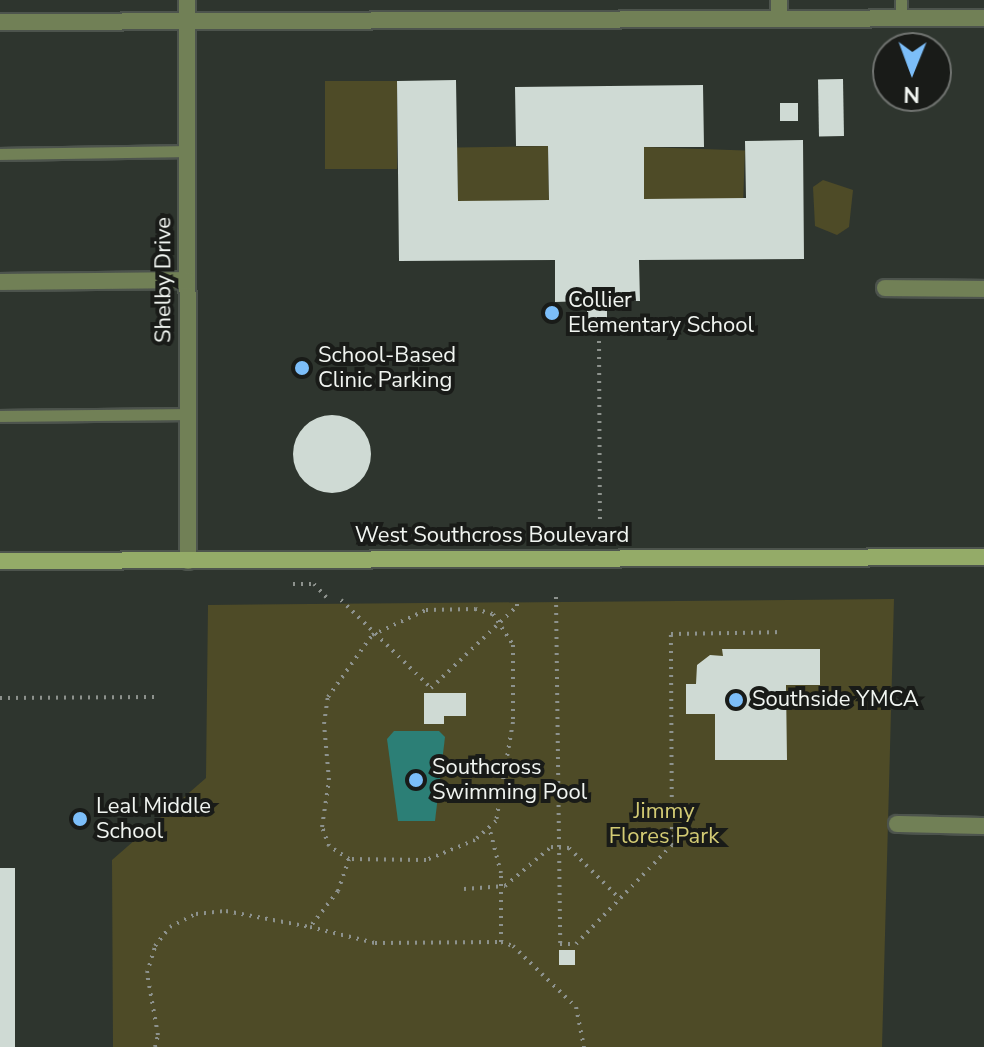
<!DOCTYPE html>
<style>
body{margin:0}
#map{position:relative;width:984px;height:1047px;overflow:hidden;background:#2e352e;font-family:"Nunito Sans",sans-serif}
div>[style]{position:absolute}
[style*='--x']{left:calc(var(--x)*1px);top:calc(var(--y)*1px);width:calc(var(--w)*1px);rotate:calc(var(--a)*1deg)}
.green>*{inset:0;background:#4e4b27;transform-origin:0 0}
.water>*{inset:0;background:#2c7f76}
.building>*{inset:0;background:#cfdad4;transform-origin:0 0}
.round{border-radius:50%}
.path>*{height:4px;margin-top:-2px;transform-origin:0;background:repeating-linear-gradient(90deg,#8d928d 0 2px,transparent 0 8px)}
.roads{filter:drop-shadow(2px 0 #4d544d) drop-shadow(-2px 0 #4d544d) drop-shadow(0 2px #4d544d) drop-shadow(0 -2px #4d544d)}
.service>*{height:11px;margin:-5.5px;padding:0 5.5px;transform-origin:5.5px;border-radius:5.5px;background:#718056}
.minor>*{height:16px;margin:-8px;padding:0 8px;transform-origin:8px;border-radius:8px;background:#718056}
.secondary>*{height:16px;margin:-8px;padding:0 8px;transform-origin:8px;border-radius:8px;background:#94ab68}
.dots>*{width:22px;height:22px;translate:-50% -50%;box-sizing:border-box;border:4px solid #191b18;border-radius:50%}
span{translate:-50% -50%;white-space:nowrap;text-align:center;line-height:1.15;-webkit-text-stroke:8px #191b18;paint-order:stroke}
.street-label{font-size:22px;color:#f1f5f1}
.poi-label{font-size:22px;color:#f1f5f1}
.left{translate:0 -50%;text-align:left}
.park-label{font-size:22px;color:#d3cb74}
.north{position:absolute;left:872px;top:32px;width:80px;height:80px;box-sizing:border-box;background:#191b18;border:2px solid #6f726f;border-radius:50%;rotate:181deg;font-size:22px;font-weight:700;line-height:32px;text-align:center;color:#f1f5f1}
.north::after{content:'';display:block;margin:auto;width:28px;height:36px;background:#7cbef9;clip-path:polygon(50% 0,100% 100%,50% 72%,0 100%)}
</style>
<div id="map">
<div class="green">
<div style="left:325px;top:81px;width:72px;height:88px"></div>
<div style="left:548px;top:146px;width:54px;height:91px;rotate:89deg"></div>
<div style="left:644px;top:147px;width:101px;height:52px;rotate:2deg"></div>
<div style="clip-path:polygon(823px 180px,853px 190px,849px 227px,837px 235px,815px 226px,813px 187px)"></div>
<div style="clip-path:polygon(894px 599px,882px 1047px,113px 1047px,112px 860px,206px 778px,208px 605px)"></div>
</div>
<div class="water">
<div style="clip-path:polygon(394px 731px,439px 731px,445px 737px,435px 821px,398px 821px,387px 739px)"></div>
</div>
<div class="building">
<div style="left:843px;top:79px;width:57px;height:25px;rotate:89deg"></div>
<div style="clip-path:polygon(456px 80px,458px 201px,549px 200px,548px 146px,516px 146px,515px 87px,703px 85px,704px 147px,644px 147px,644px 199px,746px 198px,745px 141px,803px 140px,804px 259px,639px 260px,640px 301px,607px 301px,607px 319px,587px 319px,587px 301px,555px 302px,555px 260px,399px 261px,397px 81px)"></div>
<div style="left:780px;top:103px;width:18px;height:18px"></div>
<div class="round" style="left:293px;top:415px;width:78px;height:78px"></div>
<div style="clip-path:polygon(722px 649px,820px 649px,820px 685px,786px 685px,787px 760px,715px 760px,715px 714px,686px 714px,686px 684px,696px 684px,697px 665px,710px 655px,723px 656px)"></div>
<div style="clip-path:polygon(424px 693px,466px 693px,466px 716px,444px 716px,444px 724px,424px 724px)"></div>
<div style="left:15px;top:868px;width:179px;height:15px;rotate:90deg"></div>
<div style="left:559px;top:950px;width:16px;height:15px"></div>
</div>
<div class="path">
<div style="--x:599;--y:341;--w:184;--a:89.7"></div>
<div style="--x:293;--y:584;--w:21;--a:0"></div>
<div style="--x:314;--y:584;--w:22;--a:47"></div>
<div style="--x:556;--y:597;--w:347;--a:89.3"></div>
<div style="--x:560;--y:944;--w:16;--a:0"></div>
<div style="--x:576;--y:944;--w:138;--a:-45.9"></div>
<div style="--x:672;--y:845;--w:211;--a:-90.3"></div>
<div style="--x:671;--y:634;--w:112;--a:-1"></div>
<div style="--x:341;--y:600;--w:126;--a:44.4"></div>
<div style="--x:431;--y:688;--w:119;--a:-43.6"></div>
<div style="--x:517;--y:606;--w:8;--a:-90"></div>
<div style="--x:475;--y:609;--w:19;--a:16"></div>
<div style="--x:493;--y:614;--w:37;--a:57"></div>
<div style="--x:513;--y:645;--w:77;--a:90"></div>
<div style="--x:513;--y:722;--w:100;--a:99.7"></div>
<div style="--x:496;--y:821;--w:28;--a:138"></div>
<div style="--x:475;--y:840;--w:53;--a:157.8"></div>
<div style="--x:426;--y:860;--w:77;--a:-179.3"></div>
<div style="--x:349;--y:859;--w:24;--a:-147"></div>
<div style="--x:329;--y:846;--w:20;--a:-110"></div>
<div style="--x:322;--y:827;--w:48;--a:-81.5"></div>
<div style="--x:329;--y:780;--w:56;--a:-95.1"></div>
<div style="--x:324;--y:724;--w:27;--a:-82"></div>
<div style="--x:328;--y:697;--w:76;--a:-54.6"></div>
<div style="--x:372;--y:635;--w:60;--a:-24.8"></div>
<div style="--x:426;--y:610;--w:49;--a:-1.2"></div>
<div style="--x:0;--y:698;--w:154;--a:-0.4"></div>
<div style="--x:349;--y:859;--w:34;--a:109"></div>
<div style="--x:338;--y:891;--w:46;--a:127.9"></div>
<div style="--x:310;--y:927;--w:67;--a:13.8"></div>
<div style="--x:375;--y:943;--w:126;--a:-0.5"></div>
<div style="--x:501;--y:942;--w:69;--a:-90"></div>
<div style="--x:501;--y:873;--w:48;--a:-104.6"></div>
<div style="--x:464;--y:889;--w:41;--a:-4.2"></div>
<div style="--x:505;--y:886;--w:60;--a:-40.3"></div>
<div style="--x:551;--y:847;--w:18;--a:3"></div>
<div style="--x:569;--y:848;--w:72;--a:45"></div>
<div style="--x:501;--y:942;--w:13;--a:18"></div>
<div style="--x:513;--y:946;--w:88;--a:44.1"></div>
<div style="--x:576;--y:1007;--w:41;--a:78.7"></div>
<div style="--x:155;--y:1047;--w:12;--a:-76"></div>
<div style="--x:158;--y:1035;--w:63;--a:-100.1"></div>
<div style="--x:147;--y:973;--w:28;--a:-73"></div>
<div style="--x:155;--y:946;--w:24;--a:-52"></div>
<div style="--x:170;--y:927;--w:29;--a:-27"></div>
<div style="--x:196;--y:914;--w:30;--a:-6"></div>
<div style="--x:226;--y:911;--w:86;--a:10.8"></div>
</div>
<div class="roads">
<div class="service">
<div style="--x:901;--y:18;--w:18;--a:-90"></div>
<div style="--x:0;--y:154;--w:186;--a:-0.9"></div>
<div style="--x:0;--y:416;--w:187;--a:-0.6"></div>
</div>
<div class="minor">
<div style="--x:187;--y:0;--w:561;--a:89.9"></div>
<div style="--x:779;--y:17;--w:17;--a:-90"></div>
<div style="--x:0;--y:22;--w:984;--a:-0.23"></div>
<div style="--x:0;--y:282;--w:186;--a:-0.6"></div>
<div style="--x:885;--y:288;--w:99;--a:0.6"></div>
<div style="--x:897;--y:824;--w:87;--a:1.3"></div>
</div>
<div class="secondary">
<div style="--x:0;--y:561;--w:984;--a:-0.23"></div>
</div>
</div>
<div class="dots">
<div style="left:552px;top:313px;background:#7cbef9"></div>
<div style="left:302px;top:368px;background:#7cbef9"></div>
<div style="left:736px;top:700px;background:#7cbef9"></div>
<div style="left:416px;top:780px;background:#7cbef9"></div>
<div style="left:80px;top:819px;background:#7cbef9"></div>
</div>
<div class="street-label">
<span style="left:164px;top:280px;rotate:-90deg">Shelby Drive</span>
<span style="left:492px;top:536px">West Southcross Boulevard</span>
</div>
<div class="poi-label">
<span class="left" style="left:568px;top:313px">Collier<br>Elementary School</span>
<span class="left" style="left:318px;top:368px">School-Based<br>Clinic Parking</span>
<span class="left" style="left:752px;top:700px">Southside YMCA</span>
<span class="left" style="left:432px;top:780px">Southcross<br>Swimming Pool</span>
<span class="left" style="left:96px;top:819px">Leal Middle<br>School</span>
</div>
<div class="park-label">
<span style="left:664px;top:824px">Jimmy<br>Flores Park</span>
</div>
<div class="north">N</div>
</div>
